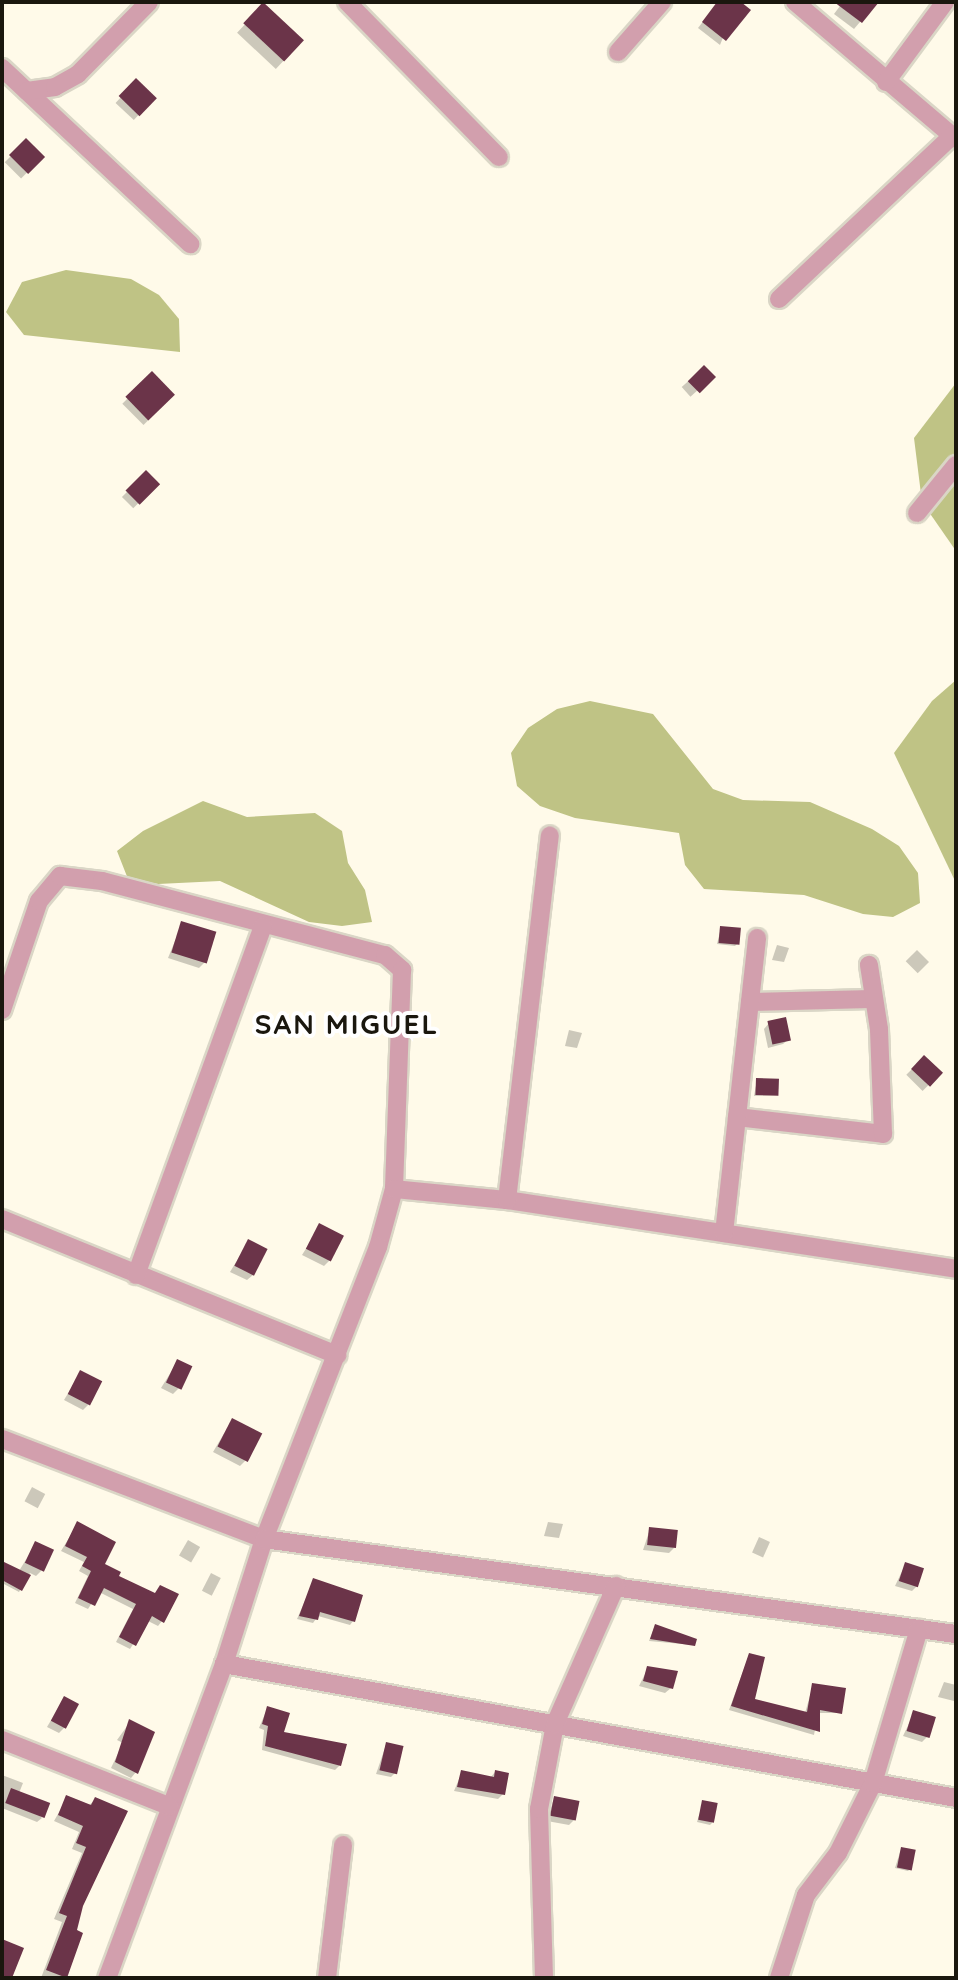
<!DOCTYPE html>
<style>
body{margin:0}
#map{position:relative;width:958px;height:1980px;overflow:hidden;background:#fffae9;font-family:Quicksand,sans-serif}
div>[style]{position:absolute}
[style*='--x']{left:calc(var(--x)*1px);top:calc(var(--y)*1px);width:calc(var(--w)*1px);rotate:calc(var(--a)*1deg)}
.forest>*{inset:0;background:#bfc385}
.shadow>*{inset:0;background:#0003;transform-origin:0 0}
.building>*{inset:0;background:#6b3449;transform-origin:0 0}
.roads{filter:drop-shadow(2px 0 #dad6c6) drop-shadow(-2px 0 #dad6c6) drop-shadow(0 2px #dad6c6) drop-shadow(0 -2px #dad6c6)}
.street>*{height:18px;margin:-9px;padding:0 9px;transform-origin:9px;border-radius:9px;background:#d29fad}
span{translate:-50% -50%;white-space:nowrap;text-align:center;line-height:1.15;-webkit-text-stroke:8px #fff;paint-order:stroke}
.district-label{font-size:28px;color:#1a170e;font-weight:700;letter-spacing:2px}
.frame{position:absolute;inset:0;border:4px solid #1a170e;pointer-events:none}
</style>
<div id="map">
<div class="forest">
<div style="clip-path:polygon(66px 270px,131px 279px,159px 295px,179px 319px,180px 352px,24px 335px,6px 312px,22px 282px)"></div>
<div style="clip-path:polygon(956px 383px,956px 551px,922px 502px,914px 438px)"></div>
<div style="clip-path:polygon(956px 680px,956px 883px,894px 753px,932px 701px)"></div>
<div style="clip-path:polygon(590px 701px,653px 714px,713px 789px,743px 800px,810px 802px,872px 829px,899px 846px,918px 873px,920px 903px,893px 917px,863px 914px,804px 895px,704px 889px,685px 865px,679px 833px,575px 818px,540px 806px,517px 786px,511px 753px,528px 728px,557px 709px)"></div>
<div style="clip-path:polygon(203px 801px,247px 817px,315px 813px,342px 831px,348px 863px,365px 890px,372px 922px,342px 926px,309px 922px,220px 881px,158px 884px,128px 879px,117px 851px,143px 831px)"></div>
</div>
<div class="shadow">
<div style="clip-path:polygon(718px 2px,737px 2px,720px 45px,698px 28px)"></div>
<div style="clip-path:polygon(843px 2px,877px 2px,854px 29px,834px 14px)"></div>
<div style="left:263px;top:5px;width:53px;height:38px;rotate:43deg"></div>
<div style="left:136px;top:81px;width:25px;height:30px;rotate:43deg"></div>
<div style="left:26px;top:141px;width:23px;height:30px;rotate:45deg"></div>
<div style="left:704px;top:367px;width:13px;height:30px;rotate:48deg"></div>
<div style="left:152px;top:374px;width:30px;height:42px;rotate:45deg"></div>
<div style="left:146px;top:473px;width:16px;height:34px;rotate:45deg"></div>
<div style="clip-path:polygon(182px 924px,205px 962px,199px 968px,168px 958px)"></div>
<div style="clip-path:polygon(721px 928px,737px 944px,735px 946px,717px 944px)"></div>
<div style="clip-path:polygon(777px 945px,789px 948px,784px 962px,772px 960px)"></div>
<div style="left:917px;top:950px;width:17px;height:16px;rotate:45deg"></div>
<div style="clip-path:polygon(769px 1023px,789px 1039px,783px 1044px,768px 1048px,764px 1029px)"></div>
<div style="clip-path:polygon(569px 1030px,582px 1033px,577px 1048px,565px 1046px)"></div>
<div style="left:924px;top:1057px;width:23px;height:25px;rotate:45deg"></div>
<div style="clip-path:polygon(757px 1080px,776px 1095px,754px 1096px)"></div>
<div style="clip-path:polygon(320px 1226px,329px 1261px,324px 1266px,302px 1255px)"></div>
<div style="clip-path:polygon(249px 1241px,253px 1275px,247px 1280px,230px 1272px)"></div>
<div style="clip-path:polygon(178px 1361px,179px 1388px,173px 1394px,161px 1388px)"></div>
<div style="clip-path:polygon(81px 1372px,88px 1405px,83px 1410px,64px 1400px)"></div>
<div style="clip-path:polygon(232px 1420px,245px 1461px,240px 1466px,213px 1452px)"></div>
<div style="left:32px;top:1487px;width:15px;height:16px;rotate:28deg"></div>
<div style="clip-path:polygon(548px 1522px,563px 1524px,559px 1538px,544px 1536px)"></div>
<div style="clip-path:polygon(78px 1523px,103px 1564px,117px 1576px,154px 1595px,160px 1587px,162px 1621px,158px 1626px,148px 1621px,130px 1649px,116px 1642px,133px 1609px,99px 1592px,88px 1609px,75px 1603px,88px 1576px,79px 1571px,84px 1562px,61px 1551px)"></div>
<div style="clip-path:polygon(650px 1529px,674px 1548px,669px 1553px,643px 1550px)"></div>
<div style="left:759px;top:1537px;width:12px;height:17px;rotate:24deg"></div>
<div style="left:188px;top:1540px;width:14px;height:18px;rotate:30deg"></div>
<div style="clip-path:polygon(36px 1543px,41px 1571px,36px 1576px,30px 1573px,19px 1592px,2px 1583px,2px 1563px,19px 1571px)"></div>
<div style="clip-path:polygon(905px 1565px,917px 1586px,912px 1591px,895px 1586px)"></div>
<div style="left:211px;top:1573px;width:11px;height:20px;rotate:27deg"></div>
<div style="clip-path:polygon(314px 1580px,353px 1621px,350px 1625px,318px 1616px,313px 1623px,297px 1619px)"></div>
<div style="clip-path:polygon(654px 1628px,693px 1645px,649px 1641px)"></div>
<div style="clip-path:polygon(749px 1655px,752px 1701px,805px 1713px,813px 1685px,840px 1713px,818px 1713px,814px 1735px,729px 1710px)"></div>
<div style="clip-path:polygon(648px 1668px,671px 1688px,665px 1693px,639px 1686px)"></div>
<div style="clip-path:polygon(944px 1682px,956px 1685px,954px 1701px,938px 1697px)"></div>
<div style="clip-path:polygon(64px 1698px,64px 1728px,59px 1733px,47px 1727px)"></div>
<div style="clip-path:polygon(267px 1709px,282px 1734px,340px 1765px,335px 1770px,262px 1750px,264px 1730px,259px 1728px)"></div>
<div style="clip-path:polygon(914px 1713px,928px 1736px,922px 1742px,903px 1736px)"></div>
<div style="clip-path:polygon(130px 1722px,136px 1772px,131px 1778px,111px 1768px,123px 1743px,117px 1740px)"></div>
<div style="clip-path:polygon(386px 1745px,396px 1772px,391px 1777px,376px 1774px)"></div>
<div style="clip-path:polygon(462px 1772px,490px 1778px,495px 1772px,503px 1794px,498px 1799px,454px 1791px)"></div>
<div style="clip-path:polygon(2px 1775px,23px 1783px,19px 1793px,42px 1818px,37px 1822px,2px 1808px)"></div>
<div style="clip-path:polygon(67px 1798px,88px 1806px,95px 1800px,74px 1931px,81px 1934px,65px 1978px,41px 1978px,62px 1922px,54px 1919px,82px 1853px,72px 1849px,79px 1832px,54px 1821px)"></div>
<div style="clip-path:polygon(554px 1798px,574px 1820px,569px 1825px,547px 1821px)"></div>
<div style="clip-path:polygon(703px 1802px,712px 1823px,710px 1825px,697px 1822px)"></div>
<div style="clip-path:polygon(901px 1849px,910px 1869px,908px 1871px,895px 1868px)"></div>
</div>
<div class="building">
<div style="left:263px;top:2px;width:56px;height:29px;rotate:43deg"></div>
<div style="clip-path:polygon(717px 2px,741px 2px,751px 10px,726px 41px,702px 22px)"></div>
<div style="clip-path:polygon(834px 2px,879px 2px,862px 23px)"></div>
<div style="left:136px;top:78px;width:29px;height:25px;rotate:44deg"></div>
<div style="left:26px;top:138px;width:27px;height:24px;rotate:45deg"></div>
<div style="left:704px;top:365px;width:17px;height:23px;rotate:45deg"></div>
<div style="left:152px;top:371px;width:33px;height:37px;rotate:46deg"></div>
<div style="left:146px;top:470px;width:20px;height:29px;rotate:45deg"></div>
<div style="left:181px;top:921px;width:37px;height:33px;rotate:17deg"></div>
<div style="left:720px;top:926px;width:21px;height:17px;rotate:5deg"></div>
<div style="left:786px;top:1017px;width:24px;height:19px;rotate:78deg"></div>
<div style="left:924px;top:1055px;width:26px;height:19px;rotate:43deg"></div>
<div style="left:756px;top:1078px;width:23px;height:17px;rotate:2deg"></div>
<div style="left:319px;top:1223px;width:28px;height:29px;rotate:27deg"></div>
<div style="left:248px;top:1239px;width:22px;height:30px;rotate:27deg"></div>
<div style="left:177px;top:1359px;width:17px;height:26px;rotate:25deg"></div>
<div style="left:80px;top:1370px;width:25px;height:27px;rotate:27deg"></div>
<div style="left:232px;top:1418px;width:34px;height:32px;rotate:27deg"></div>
<div style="clip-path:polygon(77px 1521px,116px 1542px,105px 1564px,121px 1572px,119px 1576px,155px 1593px,160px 1585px,179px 1594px,164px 1623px,152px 1616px,136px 1646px,119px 1637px,136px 1604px,104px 1588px,95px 1606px,78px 1598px,91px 1571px,82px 1566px,87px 1557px,65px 1546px)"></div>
<div style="left:649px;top:1527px;width:29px;height:18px;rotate:6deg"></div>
<div style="left:35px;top:1541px;width:21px;height:24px;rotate:25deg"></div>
<div style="clip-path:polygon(2px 1561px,31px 1575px,22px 1591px,2px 1580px)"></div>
<div style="left:905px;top:1562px;width:20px;height:20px;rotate:18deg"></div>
<div style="clip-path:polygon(313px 1578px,363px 1595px,355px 1622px,320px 1612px,318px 1620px,299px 1616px)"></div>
<div style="clip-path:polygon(655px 1624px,697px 1639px,695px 1646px,650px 1639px)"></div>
<div style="clip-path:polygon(749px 1653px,765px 1657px,755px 1699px,807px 1712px,812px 1683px,846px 1688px,842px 1714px,820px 1710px,820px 1732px,731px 1706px)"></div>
<div style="clip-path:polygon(647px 1666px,678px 1671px,673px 1689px,643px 1681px)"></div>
<div style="left:64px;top:1696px;width:17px;height:28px;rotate:28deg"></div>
<div style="clip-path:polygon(267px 1706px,290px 1713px,284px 1732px,347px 1744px,341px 1766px,265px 1746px,268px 1726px,262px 1724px)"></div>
<div style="left:913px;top:1710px;width:24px;height:22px;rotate:17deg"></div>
<div style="clip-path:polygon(129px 1719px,155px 1732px,138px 1774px,115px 1762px)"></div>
<div style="left:386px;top:1742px;width:18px;height:29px;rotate:13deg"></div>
<div style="clip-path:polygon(461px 1770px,494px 1777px,495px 1770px,509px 1773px,505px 1795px,457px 1787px)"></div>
<div style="left:11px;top:1788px;width:42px;height:16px;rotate:21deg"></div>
<div style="clip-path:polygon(66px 1795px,91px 1805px,95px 1797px,128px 1811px,83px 1906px,77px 1930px,83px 1933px,67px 1978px,46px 1970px,67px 1916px,59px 1913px,86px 1847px,76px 1843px,83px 1826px,58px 1815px)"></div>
<div style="left:554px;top:1796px;width:26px;height:20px;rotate:11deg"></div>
<div style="left:702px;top:1800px;width:16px;height:20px;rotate:11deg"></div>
<div style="left:901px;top:1847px;width:15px;height:21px;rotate:11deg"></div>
<div style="clip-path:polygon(2px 1939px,24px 1948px,12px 1978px,2px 1978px)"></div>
</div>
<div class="roads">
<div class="street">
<div style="--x:347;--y:2;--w:217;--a:45.6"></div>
<div style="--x:795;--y:2;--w:211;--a:40.4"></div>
<div style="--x:618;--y:52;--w:67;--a:-48.7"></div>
<div style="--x:2;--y:68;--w:258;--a:43.1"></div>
<div style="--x:886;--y:82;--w:99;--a:-53.6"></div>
<div style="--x:27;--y:91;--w:28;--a:-8"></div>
<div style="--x:55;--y:87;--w:26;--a:-29"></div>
<div style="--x:78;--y:74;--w:101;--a:-45.4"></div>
<div style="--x:779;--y:299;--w:238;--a:-43.3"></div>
<div style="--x:917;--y:513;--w:62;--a:-50.9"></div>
<div style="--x:750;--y:1002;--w:122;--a:-1.4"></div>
<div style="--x:2;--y:1010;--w:115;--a:-71.3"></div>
<div style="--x:39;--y:901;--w:33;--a:-50"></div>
<div style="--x:60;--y:876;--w:42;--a:6.8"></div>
<div style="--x:102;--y:881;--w:293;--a:14.7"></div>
<div style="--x:385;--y:955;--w:23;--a:41"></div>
<div style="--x:402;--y:970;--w:219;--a:92.1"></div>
<div style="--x:394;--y:1189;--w:60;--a:105.4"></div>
<div style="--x:378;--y:1247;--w:313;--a:111.3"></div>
<div style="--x:264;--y:1539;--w:131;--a:107.7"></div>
<div style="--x:224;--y:1664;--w:335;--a:110.4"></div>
<div style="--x:737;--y:1117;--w:147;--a:6.6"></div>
<div style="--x:883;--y:1134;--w:105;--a:-92.2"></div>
<div style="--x:879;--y:1029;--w:65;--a:-98.9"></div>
<div style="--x:394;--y:1189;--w:114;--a:5.6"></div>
<div style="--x:507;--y:1200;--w:454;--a:8.7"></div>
<div style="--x:507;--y:1200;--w:367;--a:-83.3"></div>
<div style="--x:2;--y:1219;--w:362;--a:22.1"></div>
<div style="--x:724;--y:1233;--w:297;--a:-83.6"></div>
<div style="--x:136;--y:1275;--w:371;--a:-70"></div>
<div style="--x:2;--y:1439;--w:280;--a:20.9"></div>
<div style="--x:264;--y:1539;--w:698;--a:7.82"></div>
<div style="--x:224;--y:1664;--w:744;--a:10.37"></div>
<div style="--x:2;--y:1740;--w:180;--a:21.6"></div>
<div style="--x:327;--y:1978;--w:134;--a:-83.1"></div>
<div style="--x:544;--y:1978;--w:169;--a:-91.7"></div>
<div style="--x:539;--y:1809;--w:86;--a:-79.3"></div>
<div style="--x:555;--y:1724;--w:151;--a:-66.2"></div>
<div style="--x:779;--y:1978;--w:87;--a:-72"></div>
<div style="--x:806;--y:1895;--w:53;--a:-52.7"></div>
<div style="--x:838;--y:1853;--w:78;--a:-63.4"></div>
<div style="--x:873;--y:1783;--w:161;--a:-73.4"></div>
</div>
</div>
<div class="district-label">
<span style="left:347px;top:1024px">SAN MIGUEL</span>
</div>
<div class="frame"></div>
</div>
